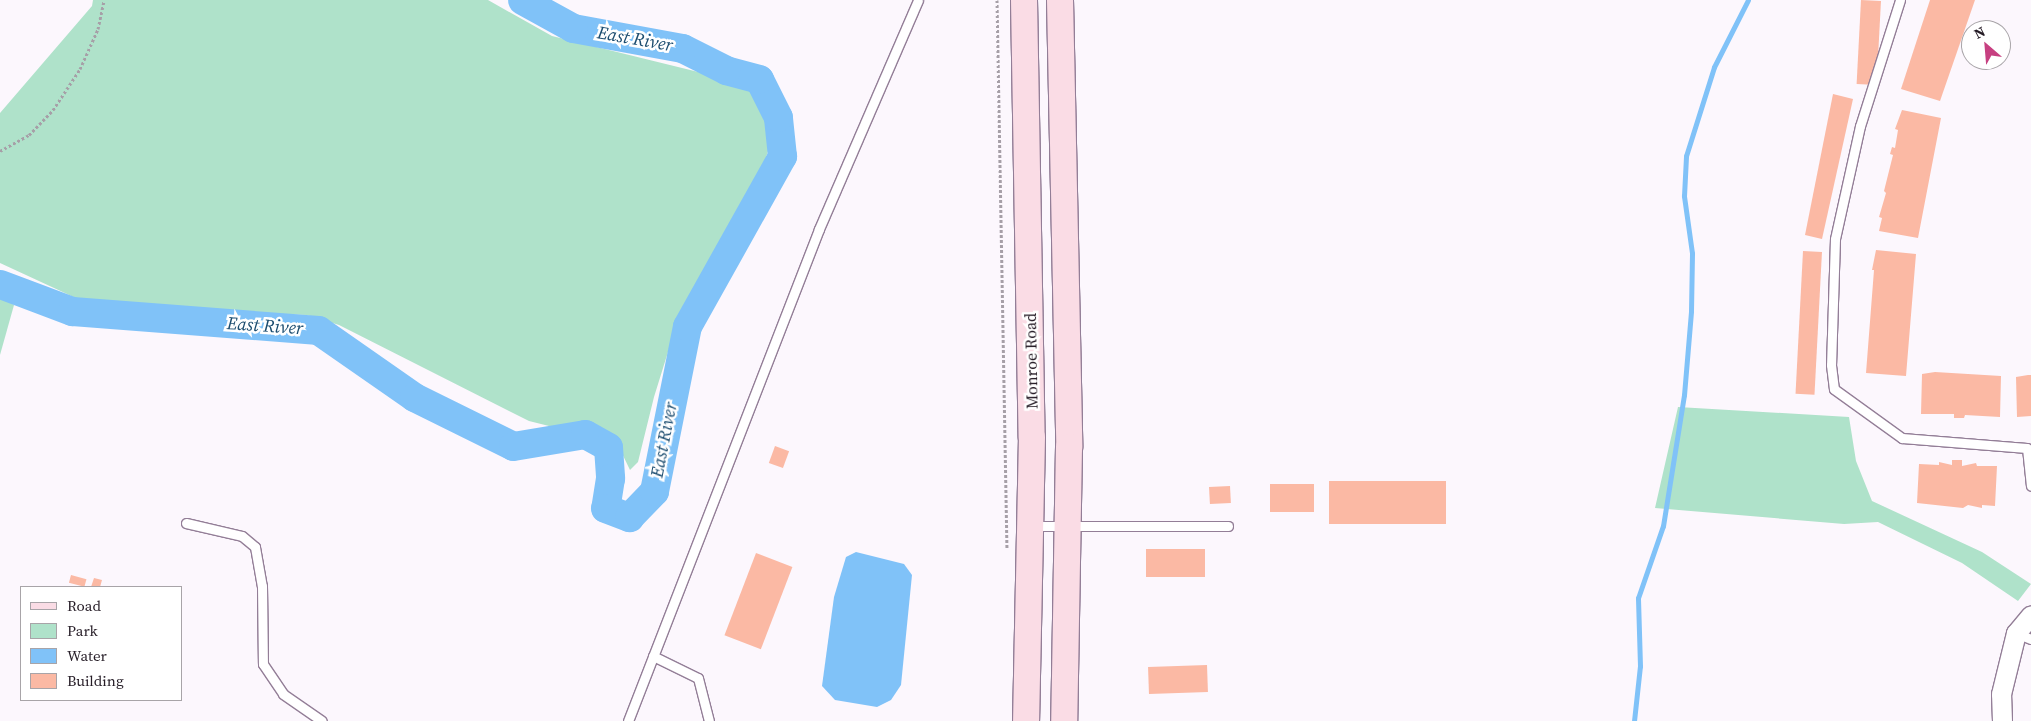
<!DOCTYPE html>
<style>
body{margin:0}
#map{position:relative;width:2031px;height:721px;overflow:hidden;background:#fcf7fd;font-family:"Source Serif 4",serif}
div>[style]{position:absolute}
[style*='--x']{left:calc(var(--x)*1px);top:calc(var(--y)*1px);width:calc(var(--w)*1px);rotate:calc(var(--a)*1deg)}
.green>*{inset:0;background:#afe2ca}
.water>*{inset:0;background:#80c2f8}
.stream>*{height:5px;margin:-2.5px;padding:0 2.5px;transform-origin:2.5px;border-radius:2.5px;background:#80c2f8}
.river>*{height:29px;margin:-14.5px;padding:0 14.5px;transform-origin:14.5px;border-radius:14.5px;background:#80c2f8}
.building>*{inset:0;background:#fbb9a4;transform-origin:0 0}
.path>*{height:3px;margin-top:-1.5px;transform-origin:0;background:repeating-linear-gradient(90deg,#a69fa7 0 2.5px,transparent 0 5px)}
.roads{filter:drop-shadow(1px 0 #937e97) drop-shadow(-1px 0 #937e97) drop-shadow(0 1px #937e97) drop-shadow(0 -1px #937e97)}
.lane>*{height:9px;margin:-4.5px;padding:0 4.5px;transform-origin:4.5px;border-radius:4.5px;background:#fff}
.street>*{height:19px;margin:-9.5px;padding:0 9.5px;transform-origin:9.5px;border-radius:9.5px;background:#fff}
.secondary>*{height:26px;margin:-13px;padding:0 13px;transform-origin:13px;border-radius:13px;background:#fadce5}
span{translate:-50% -50%;white-space:nowrap;text-align:center;line-height:1.15;-webkit-text-stroke:5px #fff;paint-order:stroke}
.street-label{font-size:16px;color:#251c26}
.water-label{font-size:18px;color:#1b4c6f;font-style:italic}
.legend{position:absolute;left:20px;top:586px;width:162px;height:115px;box-sizing:border-box;background:#fff;border:1px solid #a8a4a8;margin:0;padding:6px 9px;list-style:none;font-size:15px;color:#251c26}
.legend li{display:flex;align-items:center;gap:10px;height:25px}
.legend b{width:25px;border:1px solid #a8a4a8}
.north{position:absolute;left:1961px;top:20px;width:50px;height:50px;box-sizing:border-box;background:#fff;border:1px solid #a8a4a8;border-radius:50%;rotate:333deg;font-size:14px;font-weight:700;line-height:20px;text-align:center;color:#251c26}
.north::after{content:'';display:block;margin:auto;width:18px;height:22px;background:#c74081;clip-path:polygon(50% 0,100% 100%,50% 72%,0 100%)}
</style>
<div id="map">
<div class="green">
<div style="clip-path:polygon(93px 0,488px 0,552px 36px,739px 82px,755px 93px,769px 121px,770px 145px,763px 167px,677px 323px,654px 397px,638px 462px,630px 470px,616px 441px,603px 430px,590px 426px,557px 428px,529px 421px,339px 325px,307px 315px,160px 310px,80px 300px,0 263px,0 113px,92px 6px)"></div>
<div style="clip-path:polygon(0 296px,14px 305px,0 355px)"></div>
<div style="clip-path:polygon(1678px 407px,1849px 417px,1856px 461px,1872px 501px,1982px 552px,2031px 584px,2018px 601px,1962px 563px,1878px 522px,1844px 524px,1655px 508px)"></div>
</div>
<div class="water">
<div style="clip-path:polygon(856px 552px,904px 564px,912px 575px,901px 685px,891px 700px,877px 707px,835px 700px,822px 686px,834px 597px,846px 557px)"></div>
</div>
<div class="stream">
<div style="--x:1634;--y:721;--w:55;--a:-83.8"></div>
<div style="--x:1640;--y:666;--w:68;--a:-91.7"></div>
<div style="--x:1638;--y:598;--w:76;--a:-70.9"></div>
<div style="--x:1663;--y:526;--w:133;--a:-80.9"></div>
<div style="--x:1684;--y:395;--w:84;--a:-85.2"></div>
<div style="--x:1691;--y:311;--w:58;--a:-89"></div>
<div style="--x:1692;--y:253;--w:58;--a:-98"></div>
<div style="--x:1684;--y:196;--w:40;--a:-87.1"></div>
<div style="--x:1686;--y:156;--w:93;--a:-72.5"></div>
<div style="--x:1714;--y:67;--w:75;--a:-63.1"></div>
</div>
<div class="river">
<div style="--x:0;--y:284;--w:77;--a:20.6"></div>
<div style="--x:72;--y:311;--w:247;--a:4.4"></div>
<div style="--x:318;--y:330;--w:117;--a:34.9"></div>
<div style="--x:414;--y:397;--w:110;--a:26.3"></div>
<div style="--x:513;--y:446;--w:73;--a:-9.5"></div>
<div style="--x:585;--y:434;--w:26;--a:29"></div>
<div style="--x:608;--y:447;--w:31;--a:86"></div>
<div style="--x:610;--y:478;--w:30;--a:99"></div>
<div style="--x:605;--y:508;--w:26;--a:21"></div>
<div style="--x:629;--y:517;--w:36;--a:-46"></div>
<div style="--x:654;--y:491;--w:168;--a:-78.7"></div>
<div style="--x:687;--y:326;--w:195;--a:-60.8"></div>
<div style="--x:782;--y:156;--w:39;--a:-96"></div>
<div style="--x:778;--y:117;--w:42;--a:-116.6"></div>
<div style="--x:759;--y:79;--w:34;--a:-165"></div>
<div style="--x:726;--y:70;--w:49;--a:-153.4"></div>
<div style="--x:682;--y:48;--w:111;--a:-169.6"></div>
<div style="--x:573;--y:28;--w:58;--a:-151.2"></div>
</div>
<div class="building">
<div style="left:1861px;top:0;width:20px;height:84px;rotate:3deg"></div>
<div style="clip-path:polygon(1930px 0,1975px 0,1940px 101px,1901px 89px)"></div>
<div style="clip-path:polygon(1833px 94px,1853px 99px,1822px 239px,1805px 235px)"></div>
<div style="clip-path:polygon(1902px 110px,1941px 118px,1918px 238px,1879px 231px,1882px 218px,1879px 217px,1886px 193px,1884px 191px,1893px 155px,1890px 154px,1892px 147px,1895px 148px,1898px 130px,1895px 129px)"></div>
<div style="clip-path:polygon(1876px 250px,1916px 254px,1906px 376px,1866px 373px,1874px 270px,1872px 270px)"></div>
<div style="left:1803px;top:251px;width:19px;height:143px;rotate:3deg"></div>
<div style="clip-path:polygon(1935px 372px,2001px 376px,2000px 417px,1965px 415px,1964px 418px,1954px 418px,1954px 414px,1921px 414px,1922px 374px)"></div>
<div style="clip-path:polygon(2028px 375px,2031px 375px,2031px 416px,2017px 417px,2016px 377px)"></div>
<div style="left:775px;top:446px;width:15px;height:18px;rotate:20deg"></div>
<div style="clip-path:polygon(1952px 460px,1962px 460px,1962px 466px,1976px 463px,1977px 466px,1997px 466px,1995px 506px,1982px 505px,1982px 508px,1968px 505px,1963px 508px,1917px 503px,1919px 464px,1939px 465px,1939px 462px,1952px 465px)"></div>
<div style="left:1446px;top:481px;width:43px;height:117px;rotate:90deg"></div>
<div style="left:1314px;top:484px;width:28px;height:44px;rotate:90deg"></div>
<div style="left:1230px;top:486px;width:17px;height:21px;rotate:87deg"></div>
<div style="left:1205px;top:549px;width:28px;height:59px;rotate:90deg"></div>
<div style="left:756px;top:553px;width:39px;height:88px;rotate:21deg"></div>
<div style="left:71px;top:575px;width:16px;height:8px;rotate:15deg"></div>
<div style="clip-path:polygon(94px 578px,102px 580px,100px 587px,91px 587px)"></div>
<div style="left:1207px;top:665px;width:27px;height:59px;rotate:88deg"></div>
</div>
<div class="path">
<div style="--x:997;--y:0;--w:549;--a:88.96"></div>
<div style="--x:0;--y:151;--w:33;--a:-29"></div>
<div style="--x:29;--y:135;--w:35;--a:-46"></div>
<div style="--x:53;--y:110;--w:49;--a:-56.6"></div>
<div style="--x:80;--y:69;--w:44;--a:-65.8"></div>
<div style="--x:98;--y:29;--w:30;--a:-78"></div>
</div>
<div class="roads">
<div class="lane">
<div style="--x:1900;--y:0;--w:132;--a:107.6"></div>
<div style="--x:1860;--y:126;--w:116;--a:102.5"></div>
<div style="--x:1835;--y:239;--w:126;--a:91.8"></div>
<div style="--x:1831;--y:365;--w:24;--a:83"></div>
<div style="--x:1834;--y:389;--w:84;--a:35.8"></div>
<div style="--x:1902;--y:438;--w:125;--a:4.6"></div>
<div style="--x:2027;--y:448;--w:38;--a:84"></div>
<div style="--x:186;--y:523;--w:57;--a:13.1"></div>
<div style="--x:242;--y:536;--w:17;--a:40"></div>
<div style="--x:255;--y:547;--w:40;--a:80"></div>
<div style="--x:262;--y:586;--w:78;--a:89.3"></div>
<div style="--x:263;--y:664;--w:36;--a:56"></div>
<div style="--x:283;--y:694;--w:47;--a:34.7"></div>
<div style="--x:1033;--y:526;--w:195;--a:0"></div>
<div style="--x:2016;--y:633;--w:16;--a:22"></div>
<div style="--x:653;--y:656;--w:50;--a:26.1"></div>
<div style="--x:698;--y:678;--w:44;--a:75.7"></div>
<div style="--x:628;--y:721;--w:528;--a:-68.78"></div>
<div style="--x:819;--y:229;--w:249;--a:-66.6"></div>
</div>
<div class="street">
<div style="--x:2002;--y:721;--w:27;--a:-92"></div>
<div style="--x:2001;--y:694;--w:63;--a:-76.2"></div>
<div style="--x:2016;--y:633;--w:23;--a:-50"></div>
</div>
<div class="secondary">
<div style="--x:1024;--y:0;--w:437;--a:89"></div>
<div style="--x:1032;--y:437;--w:284;--a:91.2"></div>
<div style="--x:1060;--y:0;--w:447;--a:88.8"></div>
<div style="--x:1069;--y:447;--w:274;--a:91"></div>
</div>
</div>
<div class="street-label">
<span style="left:1031px;top:361px;rotate:-91deg">Monroe Road</span>
</div>
<div class="water-label">
<span style="left:635px;top:39px;rotate:10deg">East River</span>
<span style="left:265px;top:326px;rotate:4deg">East River</span>
<span style="left:664px;top:440px;rotate:-79deg">East River</span>
</div>
<ul class="legend">
<li><b style="height:6px;background:#fadce5"></b>Road</li>
<li><b style="height:14px;background:#afe2ca"></b>Park</li>
<li><b style="height:14px;background:#80c2f8"></b>Water</li>
<li><b style="height:14px;background:#fbb9a4"></b>Building</li>
</ul>
<div class="north">N</div>
</div>
